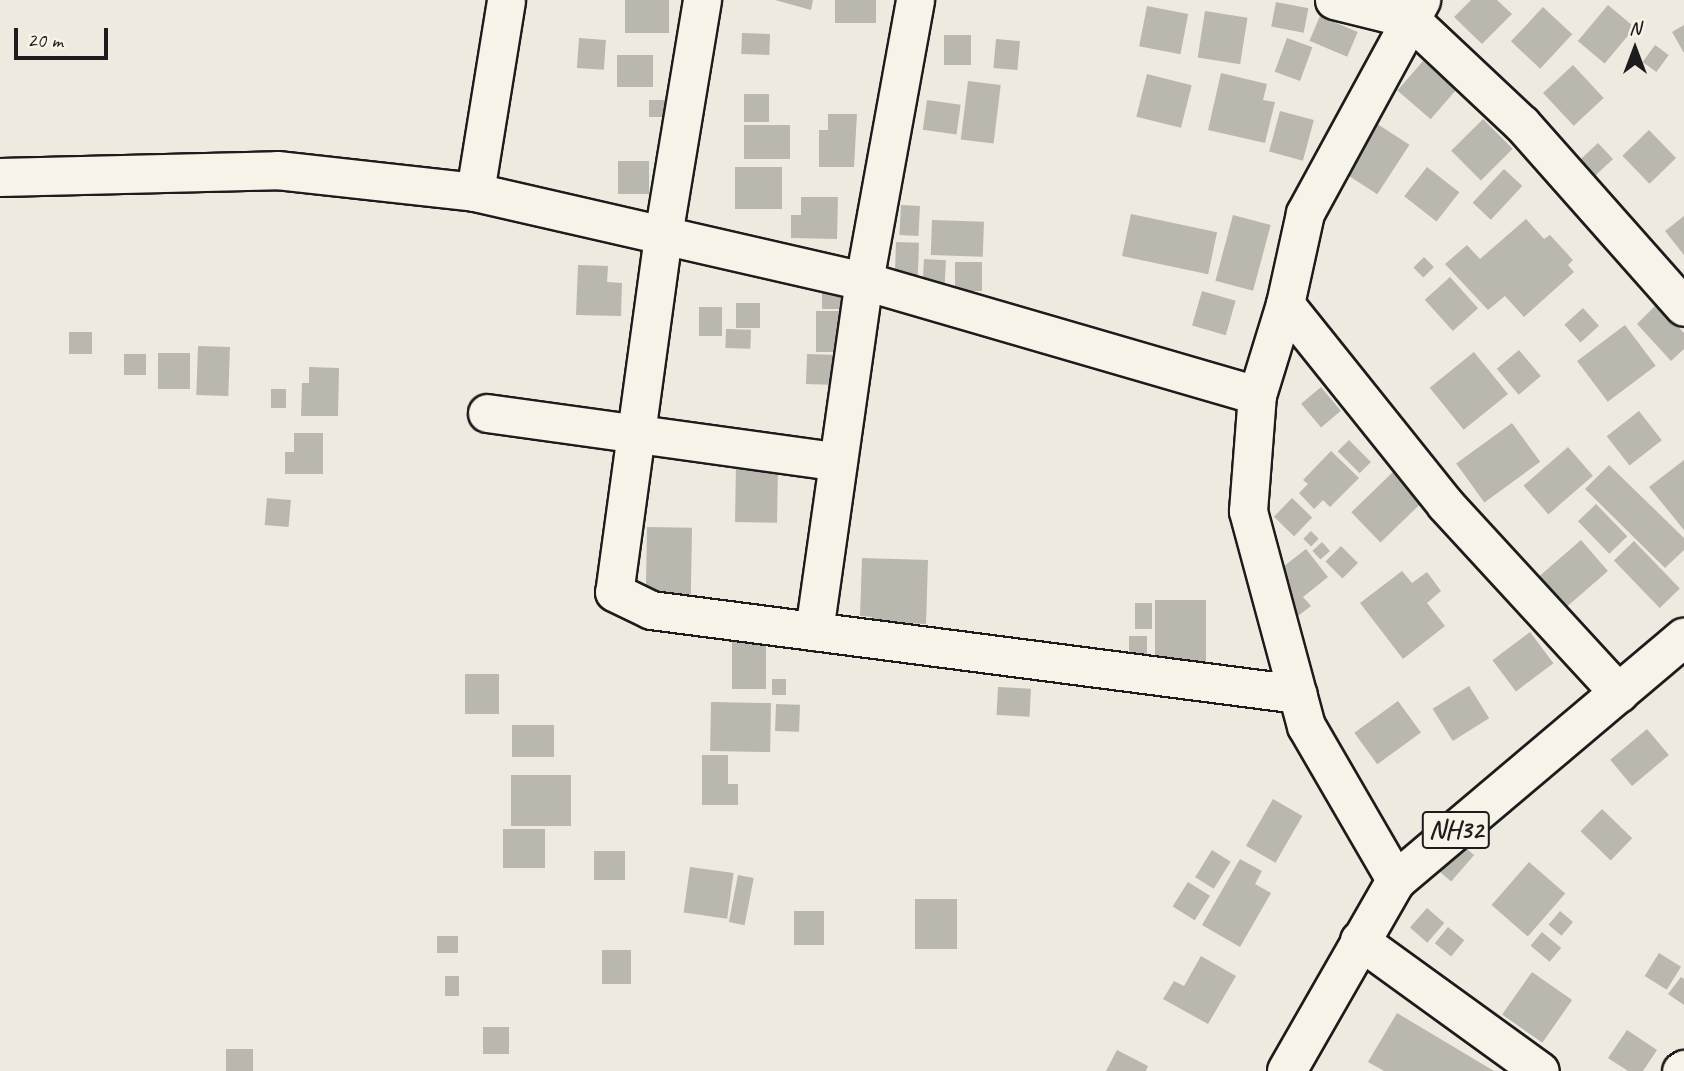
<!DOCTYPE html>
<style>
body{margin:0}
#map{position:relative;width:1684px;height:1071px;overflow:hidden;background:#eeeae0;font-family:Caveat,sans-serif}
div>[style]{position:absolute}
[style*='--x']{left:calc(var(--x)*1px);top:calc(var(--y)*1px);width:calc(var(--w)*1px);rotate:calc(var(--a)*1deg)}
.building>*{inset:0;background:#bab7af;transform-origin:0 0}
.roads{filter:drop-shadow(2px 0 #1c1c1c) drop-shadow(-2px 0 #1c1c1c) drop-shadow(0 2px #1c1c1c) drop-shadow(0 -2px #1c1c1c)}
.street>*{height:37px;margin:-18.5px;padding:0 18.5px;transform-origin:18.5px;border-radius:18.5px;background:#f7f3e8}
.highway>*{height:38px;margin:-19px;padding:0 19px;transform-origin:19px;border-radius:19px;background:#f7f3e8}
span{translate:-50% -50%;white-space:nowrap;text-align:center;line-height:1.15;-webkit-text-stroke:6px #f7f3e8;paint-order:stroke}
.shield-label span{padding:2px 5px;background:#f7f3e8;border:2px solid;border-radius:5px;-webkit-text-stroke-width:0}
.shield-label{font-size:26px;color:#1c1c1c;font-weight:700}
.north{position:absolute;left:1600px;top:14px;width:70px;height:70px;-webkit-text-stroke:5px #f7f3e8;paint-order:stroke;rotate:0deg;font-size:19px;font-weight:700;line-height:28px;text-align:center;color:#1c1c1c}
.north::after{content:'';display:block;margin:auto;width:24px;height:32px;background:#1c1c1c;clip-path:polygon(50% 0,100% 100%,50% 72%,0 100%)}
.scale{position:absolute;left:14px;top:28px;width:94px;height:32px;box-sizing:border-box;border:4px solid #1c1c1c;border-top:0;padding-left:9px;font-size:21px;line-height:24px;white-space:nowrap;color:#1c1c1c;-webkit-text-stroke:5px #f7f3e8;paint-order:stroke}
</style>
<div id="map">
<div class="building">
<div style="left:625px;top:0;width:44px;height:33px"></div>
<div style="clip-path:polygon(775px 0,813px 0,811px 10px)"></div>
<div style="left:835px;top:0;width:41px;height:23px"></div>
<div style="clip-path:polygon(1471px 0,1497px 0,1512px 14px,1482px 44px,1454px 17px)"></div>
<div style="left:1276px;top:2px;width:33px;height:25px;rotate:11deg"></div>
<div style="left:1608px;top:5px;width:35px;height:47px;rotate:40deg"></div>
<div style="left:1147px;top:6px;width:42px;height:41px;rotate:11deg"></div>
<div style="left:1543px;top:7px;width:40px;height:47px;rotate:43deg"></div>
<div style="left:1205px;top:11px;width:43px;height:47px;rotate:9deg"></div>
<div style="left:1320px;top:16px;width:41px;height:27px;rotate:23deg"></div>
<div style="clip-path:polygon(1684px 25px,1684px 53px,1672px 32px)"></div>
<div style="left:742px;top:33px;width:28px;height:21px;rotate:2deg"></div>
<div style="left:944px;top:35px;width:27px;height:30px"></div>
<div style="left:579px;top:38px;width:27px;height:30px;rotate:4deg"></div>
<div style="left:1287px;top:38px;width:27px;height:36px;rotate:20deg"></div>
<div style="left:996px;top:39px;width:24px;height:29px;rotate:5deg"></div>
<div style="left:1655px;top:45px;width:17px;height:21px;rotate:36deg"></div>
<div style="left:617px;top:55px;width:36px;height:32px"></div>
<div style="left:1423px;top:61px;width:44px;height:39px;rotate:41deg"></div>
<div style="left:1573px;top:65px;width:45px;height:41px;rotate:47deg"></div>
<div style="clip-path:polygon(1221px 73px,1267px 84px,1263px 100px,1275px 102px,1265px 143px,1208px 130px)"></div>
<div style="left:1147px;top:74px;width:46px;height:44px;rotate:14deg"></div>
<div style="left:968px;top:81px;width:33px;height:59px;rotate:7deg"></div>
<div style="left:744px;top:94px;width:25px;height:28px"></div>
<div style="left:649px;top:100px;width:24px;height:17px"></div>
<div style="left:927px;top:100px;width:34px;height:30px;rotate:8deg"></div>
<div style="left:1280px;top:111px;width:35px;height:42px;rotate:15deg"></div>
<div style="clip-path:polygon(828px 114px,857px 114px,854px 167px,819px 167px,819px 130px,828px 130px)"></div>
<div style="left:1365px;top:116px;width:53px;height:59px;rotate:33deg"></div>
<div style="left:1483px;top:119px;width:42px;height:45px;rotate:45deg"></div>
<div style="left:744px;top:125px;width:46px;height:34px"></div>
<div style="left:1649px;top:130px;width:39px;height:37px;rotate:46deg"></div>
<div style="left:1598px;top:143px;width:22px;height:27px;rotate:47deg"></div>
<div style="left:618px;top:161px;width:31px;height:33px"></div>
<div style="left:735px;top:167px;width:47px;height:42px"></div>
<div style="left:1427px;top:167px;width:41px;height:37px;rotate:38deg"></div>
<div style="left:1504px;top:169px;width:25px;height:46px;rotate:43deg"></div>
<div style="clip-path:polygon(801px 197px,838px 197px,837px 239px,791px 238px,791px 215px,801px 215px)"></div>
<div style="left:901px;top:205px;width:19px;height:30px;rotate:3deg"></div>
<div style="left:1131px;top:214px;width:88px;height:43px;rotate:12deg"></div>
<div style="left:1233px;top:215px;width:39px;height:68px;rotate:15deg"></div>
<div style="clip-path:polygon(1684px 216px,1684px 255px,1665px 231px)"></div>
<div style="clip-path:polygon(1526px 219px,1544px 239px,1550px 235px,1573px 260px,1568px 265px,1574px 272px,1524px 317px,1505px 296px,1488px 310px,1445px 264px,1467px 245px,1480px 259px)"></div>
<div style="left:932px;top:220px;width:52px;height:35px;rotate:2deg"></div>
<div style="left:896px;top:242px;width:23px;height:35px;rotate:2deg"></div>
<div style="left:1424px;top:257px;width:14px;height:15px;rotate:45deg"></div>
<div style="left:924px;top:259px;width:22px;height:23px;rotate:3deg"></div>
<div style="left:955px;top:262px;width:27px;height:29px"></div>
<div style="clip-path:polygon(578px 265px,608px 266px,607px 282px,622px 283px,621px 316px,576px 315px)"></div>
<div style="left:1450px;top:277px;width:42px;height:34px;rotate:48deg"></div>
<div style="left:822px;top:285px;width:25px;height:24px"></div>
<div style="left:1202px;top:291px;width:35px;height:36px;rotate:16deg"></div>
<div style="left:736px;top:303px;width:24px;height:25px"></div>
<div style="clip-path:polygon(1657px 304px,1684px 333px,1684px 349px,1671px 361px,1637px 324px)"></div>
<div style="left:699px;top:307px;width:23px;height:29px"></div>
<div style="left:1583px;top:308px;width:24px;height:25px;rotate:48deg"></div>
<div style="left:816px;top:311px;width:35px;height:41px"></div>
<div style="left:1625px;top:325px;width:51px;height:60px;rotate:53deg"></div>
<div style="left:726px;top:329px;width:25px;height:19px;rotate:2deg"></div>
<div style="left:69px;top:332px;width:23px;height:22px"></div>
<div style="left:198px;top:346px;width:32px;height:49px;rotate:2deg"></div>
<div style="left:1519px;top:350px;width:34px;height:29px;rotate:50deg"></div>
<div style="left:1474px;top:352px;width:54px;height:57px;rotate:51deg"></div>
<div style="left:158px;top:353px;width:32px;height:36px"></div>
<div style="left:124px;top:354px;width:22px;height:21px"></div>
<div style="left:807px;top:354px;width:30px;height:30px;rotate:2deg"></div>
<div style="clip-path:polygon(309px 367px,339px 368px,338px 416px,301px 416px,302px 383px,309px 383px)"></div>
<div style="left:1321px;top:387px;width:31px;height:26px;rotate:50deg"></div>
<div style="left:271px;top:389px;width:15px;height:19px"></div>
<div style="left:1639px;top:411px;width:37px;height:41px;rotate:52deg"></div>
<div style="left:1512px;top:423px;width:48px;height:69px;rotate:54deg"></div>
<div style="clip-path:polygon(294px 433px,323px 433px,323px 474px,285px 474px,285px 452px,294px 452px)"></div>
<div style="left:1349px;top:440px;width:31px;height:16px;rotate:45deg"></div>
<div style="left:1568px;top:447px;width:38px;height:59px;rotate:49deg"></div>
<div style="clip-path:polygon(1331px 451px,1359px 478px,1330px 507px,1323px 500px,1314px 509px,1299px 493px,1308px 484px,1303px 480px)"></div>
<div style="clip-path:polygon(1684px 460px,1684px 530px,1649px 487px)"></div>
<div style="left:736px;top:465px;width:42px;height:57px;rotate:1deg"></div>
<div style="clip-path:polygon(1609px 465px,1684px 538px,1684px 550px,1665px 568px,1585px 489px)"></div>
<div style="left:1393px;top:472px;width:42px;height:58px;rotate:46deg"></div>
<div style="left:267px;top:498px;width:24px;height:27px;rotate:5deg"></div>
<div style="left:1292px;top:498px;width:28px;height:26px;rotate:44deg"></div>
<div style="left:1596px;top:504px;width:45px;height:25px;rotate:46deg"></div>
<div style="left:647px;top:527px;width:45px;height:73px;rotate:1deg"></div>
<div style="left:1311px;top:531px;width:11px;height:11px;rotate:45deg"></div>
<div style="left:1581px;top:540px;width:41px;height:58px;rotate:49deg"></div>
<div style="left:1634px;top:541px;width:66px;height:28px;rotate:46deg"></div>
<div style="left:1322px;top:542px;width:12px;height:13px;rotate:48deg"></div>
<div style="left:1341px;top:546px;width:24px;height:22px;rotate:45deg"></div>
<div style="clip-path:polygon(1306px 549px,1328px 577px,1303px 597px,1311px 606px,1298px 616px,1279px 593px,1290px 584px,1279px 570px)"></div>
<div style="clip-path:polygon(862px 558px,928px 560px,926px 624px,901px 623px,901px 635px,872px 634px,872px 617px,860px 616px)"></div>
<div style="clip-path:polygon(1402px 571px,1412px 583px,1427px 572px,1441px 591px,1427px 603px,1445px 626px,1403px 659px,1360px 603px)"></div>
<div style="left:1155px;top:600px;width:51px;height:68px"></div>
<div style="left:1135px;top:603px;width:17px;height:26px"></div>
<div style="left:1530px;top:632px;width:39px;height:47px;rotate:53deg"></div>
<div style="left:732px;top:636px;width:34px;height:53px"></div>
<div style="left:1129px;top:636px;width:18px;height:19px"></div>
<div style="left:465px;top:674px;width:34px;height:40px"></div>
<div style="left:772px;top:679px;width:14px;height:16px"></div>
<div style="left:1469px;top:686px;width:38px;height:43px;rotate:58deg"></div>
<div style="left:998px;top:687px;width:33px;height:28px;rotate:3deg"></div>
<div style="left:1398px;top:701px;width:39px;height:54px;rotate:54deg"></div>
<div style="left:711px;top:702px;width:60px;height:49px;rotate:1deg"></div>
<div style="left:776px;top:704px;width:24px;height:27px;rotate:2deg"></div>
<div style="left:512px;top:725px;width:42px;height:32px"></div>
<div style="left:1647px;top:729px;width:34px;height:48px;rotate:50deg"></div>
<div style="clip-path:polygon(702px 755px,728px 755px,728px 784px,738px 784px,738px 805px,702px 805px)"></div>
<div style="left:511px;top:775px;width:60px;height:51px"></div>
<div style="left:1273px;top:799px;width:34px;height:54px;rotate:30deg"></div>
<div style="left:1602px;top:809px;width:42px;height:31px;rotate:44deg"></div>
<div style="left:503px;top:829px;width:42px;height:39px"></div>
<div style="left:1459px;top:842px;width:20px;height:35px;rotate:41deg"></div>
<div style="left:1212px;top:850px;width:22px;height:32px;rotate:32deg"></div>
<div style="left:594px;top:851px;width:31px;height:29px"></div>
<div style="clip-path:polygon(1240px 859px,1262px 871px,1255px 884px,1271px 893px,1240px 947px,1202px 925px)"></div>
<div style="left:1529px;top:862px;width:48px;height:57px;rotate:41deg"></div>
<div style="left:690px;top:867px;width:44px;height:46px;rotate:8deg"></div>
<div style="left:738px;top:875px;width:16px;height:48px;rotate:11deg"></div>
<div style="left:1188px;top:882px;width:26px;height:29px;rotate:32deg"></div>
<div style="left:957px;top:899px;width:50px;height:42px;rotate:90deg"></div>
<div style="left:1427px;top:908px;width:23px;height:26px;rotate:41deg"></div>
<div style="left:794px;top:911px;width:30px;height:34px"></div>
<div style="left:1560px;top:911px;width:17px;height:18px;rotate:40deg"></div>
<div style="left:1448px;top:927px;width:21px;height:21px;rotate:39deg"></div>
<div style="left:1542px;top:932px;width:25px;height:18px;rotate:40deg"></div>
<div style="left:437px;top:936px;width:21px;height:17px"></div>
<div style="left:602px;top:950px;width:29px;height:34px"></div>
<div style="left:1659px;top:953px;width:26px;height:27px;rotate:32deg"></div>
<div style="clip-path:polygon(1201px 956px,1236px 976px,1208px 1024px,1163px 999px,1174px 981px,1184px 986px)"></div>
<div style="left:1532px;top:972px;width:49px;height:52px;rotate:35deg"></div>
<div style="left:445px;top:976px;width:14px;height:20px"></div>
<div style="clip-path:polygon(1681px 977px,1684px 979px,1684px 1005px,1668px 994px)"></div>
<div style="clip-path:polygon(1397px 1013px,1494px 1071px,1384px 1071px,1368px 1062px)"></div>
<div style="left:483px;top:1027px;width:26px;height:27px"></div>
<div style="clip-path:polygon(1627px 1030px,1657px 1050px,1643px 1071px,1628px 1071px,1608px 1058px)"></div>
<div style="left:226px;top:1049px;width:27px;height:22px"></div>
<div style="clip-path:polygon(1117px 1050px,1148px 1066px,1146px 1071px,1106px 1071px)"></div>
</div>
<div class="roads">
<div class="street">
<div style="--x:702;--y:0;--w:239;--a:99.4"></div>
<div style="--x:663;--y:236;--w:359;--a:97.8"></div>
<div style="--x:614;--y:592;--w:41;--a:25.9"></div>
<div style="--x:651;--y:610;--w:652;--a:7.4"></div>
<div style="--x:1334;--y:0;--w:78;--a:14"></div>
<div style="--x:1410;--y:19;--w:154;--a:43.2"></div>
<div style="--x:1522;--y:124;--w:244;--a:48.5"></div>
<div style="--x:0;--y:177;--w:277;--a:-1.4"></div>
<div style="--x:277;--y:170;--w:199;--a:6.3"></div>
<div style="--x:475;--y:192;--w:399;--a:12.9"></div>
<div style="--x:864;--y:281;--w:409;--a:16.2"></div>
<div style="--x:475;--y:192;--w:194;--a:-80.8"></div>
<div style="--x:1285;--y:304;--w:256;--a:51.3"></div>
<div style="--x:1445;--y:504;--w:257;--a:47.4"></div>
<div style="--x:487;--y:413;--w:354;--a:7.9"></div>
<div style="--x:814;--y:631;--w:354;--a:-81.9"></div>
<div style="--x:864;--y:281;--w:286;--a:-79.7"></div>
<div style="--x:1396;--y:881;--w:179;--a:-120.1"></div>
<div style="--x:1306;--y:726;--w:223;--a:-105.1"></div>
<div style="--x:1248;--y:511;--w:116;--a:-85.6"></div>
<div style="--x:1257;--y:395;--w:95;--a:-72.9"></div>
<div style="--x:1285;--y:304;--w:93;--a:-77.6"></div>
<div style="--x:1305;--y:213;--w:243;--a:-61.4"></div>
<div style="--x:1359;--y:940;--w:223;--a:35.9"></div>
<div style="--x:1681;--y:1071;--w:4;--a:-34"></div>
</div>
<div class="highway">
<div style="--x:1287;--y:1071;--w:219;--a:-60.2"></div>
<div style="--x:1396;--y:881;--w:377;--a:-40.2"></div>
</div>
</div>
<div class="shield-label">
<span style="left:1456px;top:830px">NH32</span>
</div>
<div class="north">N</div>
<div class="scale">20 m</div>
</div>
